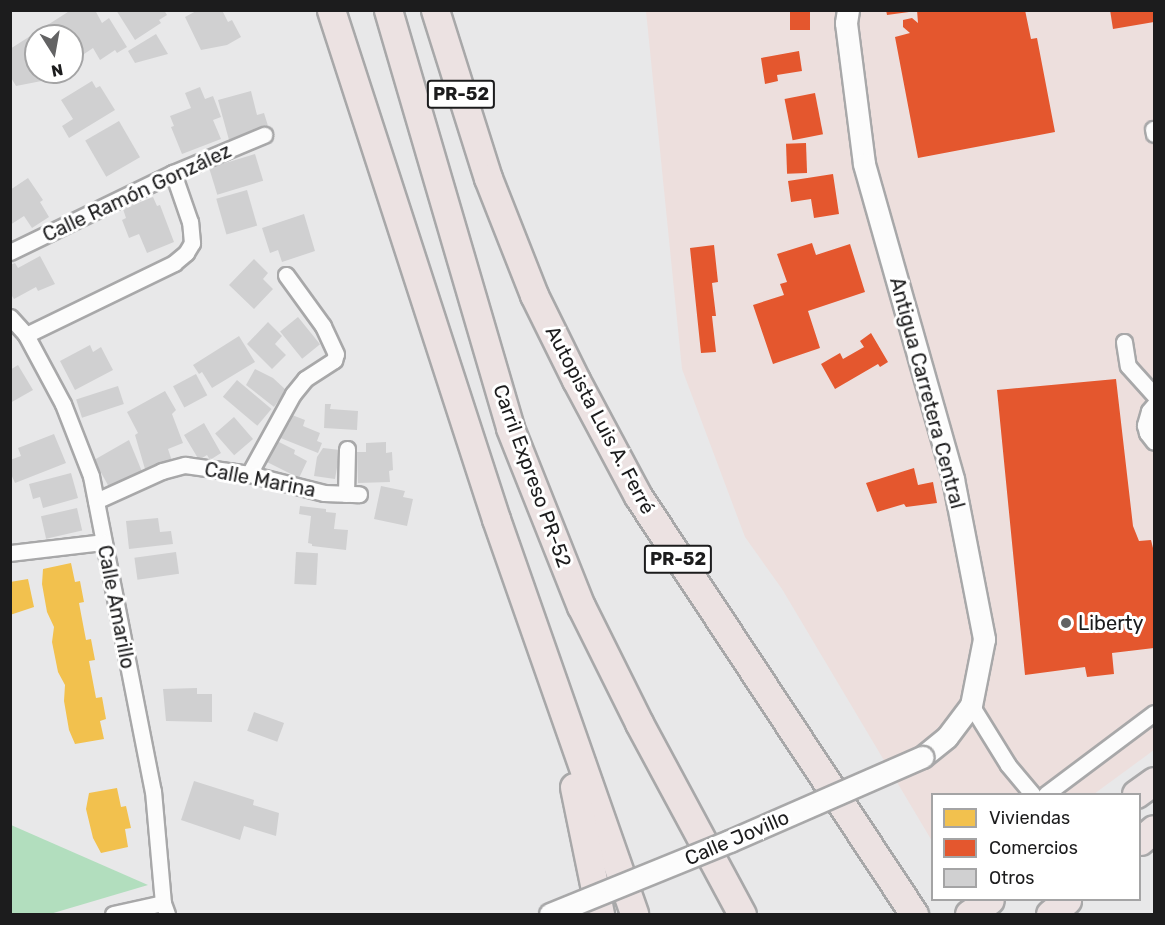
<!DOCTYPE html>
<meta charset="utf-8">
<style>
body{margin:0}
#map{position:relative;width:1165px;height:925px;overflow:hidden;background:#e8e8e9;font-family:Rubik,sans-serif}
div>[style]{position:absolute}
[style*='--x']{left:calc(var(--x)*1px);top:calc(var(--y)*1px);width:calc(var(--w)*1px);rotate:calc(var(--a)*1deg)}
.commercial>*{inset:0;background:#eddfdd}
.green>*{inset:0;background:#b2debe}
.homes>*{inset:0;background:#f2c14e}
.shops>*{inset:0;background:#e4572e;transform-origin:0 0}
.building>*{inset:0;background:#d0d0d1;transform-origin:0 0}
.roads{filter:drop-shadow(2px 0 #a8a8a9) drop-shadow(-2px 0 #a8a8a9) drop-shadow(0 2px #a8a8a9) drop-shadow(0 -2px #a8a8a9)}
.street>*{height:15px;margin:-7.5px;padding:0 7.5px;transform-origin:7.5px;border-radius:7.5px;background:#fcfcfc}
.secondary>*{height:21px;margin:-10.5px;padding:0 10.5px;transform-origin:10.5px;border-radius:10.5px;background:#fcfcfc}
.highway>*{height:27px;margin:-13.5px;padding:0 13.5px;transform-origin:13.5px;border-radius:13.5px;background:#ece2e2}
.bridges{filter:drop-shadow(2px 0 #a8a8a9) drop-shadow(-2px 0 #a8a8a9) drop-shadow(0 2px #a8a8a9) drop-shadow(0 -2px #a8a8a9)}
.secondary-bridge>*{height:21px;margin:-10.5px;padding:0 10.5px;transform-origin:10.5px;border-radius:10.5px;background:#fcfcfc}
.dots>*{width:16px;height:16px;translate:-50% -50%;box-sizing:border-box;border:3px solid #fff;border-radius:50%}
span{translate:-50% -50%;white-space:nowrap;text-align:center;line-height:1.15;-webkit-text-stroke:6px #fff;paint-order:stroke}
.shield-label span{padding:2px 4px;background:#fff;border:2px solid;border-radius:4px;-webkit-text-stroke-width:0}
.shield-label{font-size:18px;color:#1c1c1d;font-weight:700}
.street-label{font-size:20px;color:#1c1c1d}
.poi-label{font-size:20px;color:#1c1c1d}
.left{translate:0 -50%;text-align:left}
.frame{position:absolute;inset:0;border:12px solid #1c1c1d;pointer-events:none}
.legend{position:absolute;left:931px;top:793px;width:210px;height:108px;box-sizing:border-box;background:#fff;border:2px solid #a4a4a5;margin:0;padding:8px 10px;list-style:none;font-size:18px;color:#1c1c1d}
.legend li{display:flex;align-items:center;gap:12px;height:30px}
.legend b{width:30px;border:2px solid #a4a4a5}
.north{position:absolute;left:24px;top:24px;width:60px;height:60px;box-sizing:border-box;background:#fff;border:2px solid #a4a4a5;border-radius:50%;rotate:169deg;font-size:16px;font-weight:700;line-height:24px;text-align:center;color:#1c1c1d}
.north::after{content:'';display:block;margin:auto;width:21px;height:27px;background:#636364;clip-path:polygon(50% 0,100% 100%,50% 72%,0 100%)}
</style>
<div id="map">
<div class="commercial">
<div style="clip-path:polygon(646px 11px,1154px 11px,1154px 750px,1094px 794px,932px 794px,932px 841px,782px 589px,745px 537px,682px 369px)"></div>
</div>
<div class="green">
<div style="clip-path:polygon(10px 825px,11px 825px,148px 885px,50px 914px,11px 914px)"></div>
</div>
<div class="homes">
<div style="clip-path:polygon(71px 563px,75px 582px,80px 581px,84px 602px,79px 603px,86px 640px,91px 639px,95px 660px,89px 661px,96px 698px,102px 697px,106px 719px,100px 721px,104px 739px,75px 744px,69px 730px,64px 701px,65px 685px,58px 672px,52px 642px,54px 627px,47px 612px,42px 584px,43px 569px)"></div>
<div style="clip-path:polygon(28px 579px,34px 607px,10px 615px,10px 582px)"></div>
<div style="clip-path:polygon(117px 788px,121px 807px,126px 806px,131px 828px,125px 829px,128px 847px,101px 853px,93px 838px,86px 809px,89px 793px)"></div>
</div>
<div class="shops">
<div style="left:790px;top:10px;width:20px;height:20px"></div>
<div style="clip-path:polygon(886px 10px,909px 10px,909px 12px,887px 15px)"></div>
<div style="clip-path:polygon(917px 10px,1025px 10px,1031px 39px,1037px 38px,1055px 132px,918px 158px,895px 37px,910px 33px,903px 27px,903px 20px,912px 18px,918px 23px)"></div>
<div style="clip-path:polygon(1110px 10px,1154px 10px,1154px 22px,1113px 29px)"></div>
<div style="clip-path:polygon(799px 51px,802px 71px,777px 75px,778px 81px,765px 84px,761px 58px)"></div>
<div style="left:815px;top:93px;width:42px;height:31px;rotate:79deg"></div>
<div style="left:806px;top:143px;width:30px;height:20px;rotate:88deg"></div>
<div style="clip-path:polygon(833px 174px,839px 214px,814px 218px,811px 199px,791px 202px,788px 181px)"></div>
<div style="clip-path:polygon(812px 243px,816px 255px,850px 244px,865px 292px,808px 311px,820px 348px,773px 364px,753px 305px,784px 295px,780px 284px,787px 282px,777px 254px)"></div>
<div style="clip-path:polygon(714px 245px,718px 282px,712px 283px,716px 316px,712px 316px,716px 352px,701px 353px,690px 248px)"></div>
<div style="clip-path:polygon(871px 333px,888px 362px,880px 367px,878px 364px,835px 389px,821px 364px,840px 353px,843px 359px,864px 347px,860px 341px)"></div>
<div style="clip-path:polygon(1116px 379px,1133px 526px,1139px 541px,1151px 540px,1154px 552px,1154px 648px,1112px 653px,1114px 674px,1087px 677px,1085px 667px,1025px 675px,997px 390px)"></div>
<div style="clip-path:polygon(914px 468px,918px 485px,933px 482px,937px 503px,906px 507px,904px 504px,877px 512px,866px 483px)"></div>
</div>
<div class="building">
<div style="clip-path:polygon(71px 10px,95px 10px,102px 23px,109px 18px,127px 47px,117px 53px,115px 50px,100px 60px,93px 48px,72px 62px,72px 36px,36px 36px,36px 72px,59px 72px,62px 77px,16px 86px,10px 76px,10px 49px)"></div>
<div style="clip-path:polygon(116px 10px,164px 10px,167px 15px,159px 20px,161px 23px,135px 40px)"></div>
<div style="clip-path:polygon(198px 10px,222px 10px,228px 22px,232px 20px,241px 37px,227px 45px,201px 50px,185px 17px)"></div>
<div style="clip-path:polygon(156px 34px,168px 54px,135px 63px,128px 51px)"></div>
<div style="clip-path:polygon(92px 81px,96px 88px,100px 86px,115px 110px,69px 138px,62px 126px,73px 119px,61px 100px)"></div>
<div style="clip-path:polygon(200px 87px,205px 99px,213px 96px,221px 117px,213px 120px,221px 139px,182px 154px,171px 127px,174px 126px,170px 116px,191px 108px,185px 93px)"></div>
<div style="clip-path:polygon(251px 91px,257px 115px,264px 113px,269px 129px,229px 140px,218px 100px)"></div>
<div style="left:119px;top:121px;width:42px;height:39px;rotate:60deg"></div>
<div style="left:255px;top:154px;width:28px;height:48px;rotate:73deg"></div>
<div style="clip-path:polygon(28px 178px,43px 200px,40px 202px,49px 217px,32px 228px,24px 216px,10px 225px,10px 190px)"></div>
<div style="left:247px;top:190px;width:37px;height:32px;rotate:74deg"></div>
<div style="clip-path:polygon(153px 197px,157px 206px,160px 205px,174px 242px,147px 253px,139px 234px,129px 238px,122px 220px,126px 218px,123px 209px)"></div>
<div style="clip-path:polygon(304px 214px,315px 251px,282px 262px,278px 250px,270px 253px,262px 228px)"></div>
<div style="clip-path:polygon(40px 256px,55px 284px,38px 291px,36px 287px,14px 299px,10px 293px,10px 265px,15px 263px,18px 268px)"></div>
<div style="clip-path:polygon(254px 259px,268px 273px,263px 279px,273px 289px,254px 309px,229px 285px)"></div>
<div style="left:298px;top:317px;width:35px;height:23px;rotate:51deg"></div>
<div style="clip-path:polygon(268px 322px,282px 336px,275px 344px,286px 355px,272px 369px,247px 344px)"></div>
<div style="clip-path:polygon(239px 336px,255px 362px,212px 388px,202px 372px,199px 374px,193px 365px)"></div>
<div style="clip-path:polygon(90px 345px,93px 352px,101px 347px,113px 370px,75px 390px,60px 361px)"></div>
<div style="clip-path:polygon(18px 365px,33px 390px,10px 403px,10px 370px)"></div>
<div style="clip-path:polygon(255px 369px,273px 378px,286px 390px,274px 407px,246px 385px)"></div>
<div style="left:196px;top:374px;width:24px;height:26px;rotate:62deg"></div>
<div style="left:237px;top:380px;width:45px;height:22px;rotate:40deg"></div>
<div style="left:118px;top:386px;width:19px;height:44px;rotate:72deg"></div>
<div style="clip-path:polygon(165px 391px,176px 410px,172px 414px,183px 443px,168px 449px,172px 461px,145px 469px,135px 435px,138px 433px,127px 412px)"></div>
<div style="clip-path:polygon(325px 404px,331px 404px,330px 409px,358px 411px,357px 430px,324px 428px)"></div>
<div style="clip-path:polygon(292px 415px,305px 420px,303px 426px,320px 433px,317px 441px,322px 443px,318px 453px,278px 437px,284px 422px,289px 424px)"></div>
<div style="left:234px;top:417px;width:29px;height:25px;rotate:49deg"></div>
<div style="clip-path:polygon(204px 423px,221px 453px,210px 460px,207px 455px,199px 460px,184px 435px)"></div>
<div style="clip-path:polygon(54px 434px,66px 463px,15px 483px,10px 472px,10px 460px,21px 456px,18px 448px)"></div>
<div style="clip-path:polygon(129px 440px,143px 474px,109px 487px,94px 460px)"></div>
<div style="clip-path:polygon(277px 441px,295px 450px,294px 454px,307px 461px,299px 478px,267px 462px)"></div>
<div style="clip-path:polygon(386px 442px,386px 453px,392px 452px,393px 470px,389px 471px,390px 482px,358px 483px,357px 452px,366px 452px,366px 443px)"></div>
<div style="clip-path:polygon(323px 448px,340px 450px,335px 479px,314px 476px,317px 457px)"></div>
<div style="clip-path:polygon(71px 473px,78px 498px,43px 508px,40px 497px,33px 499px,29px 484px)"></div>
<div style="clip-path:polygon(381px 486px,405px 491px,403px 497px,413px 499px,407px 526px,374px 519px)"></div>
<div style="clip-path:polygon(300px 506px,326px 509px,326px 512px,336px 513px,334px 529px,348px 530px,346px 550px,312px 546px,312px 544px,308px 543px,311px 516px,299px 514px)"></div>
<div style="left:77px;top:508px;width:23px;height:37px;rotate:77deg"></div>
<div style="clip-path:polygon(158px 518px,160px 532px,171px 531px,173px 544px,129px 549px,126px 521px)"></div>
<div style="left:176px;top:552px;width:22px;height:42px;rotate:82deg"></div>
<div style="left:296px;top:552px;width:22px;height:32px;rotate:3deg"></div>
<div style="clip-path:polygon(197px 688px,197px 694px,212px 694px,212px 722px,166px 721px,163px 689px)"></div>
<div style="left:254px;top:712px;width:32px;height:20px;rotate:20deg"></div>
<div style="clip-path:polygon(194px 781px,254px 800px,253px 805px,279px 813px,276px 836px,244px 826px,240px 840px,181px 820px)"></div>
</div>
<div class="roads">
<div class="street">
<div style="--x:1153;--y:129;--w:5;--a:79"></div>
<div style="--x:10;--y:252;--w:181;--a:-25.9"></div>
<div style="--x:173;--y:173;--w:99;--a:-22.7"></div>
<div style="--x:10;--y:317;--w:24;--a:48"></div>
<div style="--x:26;--y:335;--w:78;--a:61.8"></div>
<div style="--x:63;--y:404;--w:77;--a:68.7"></div>
<div style="--x:91;--y:476;--w:321;--a:78.9"></div>
<div style="--x:153;--y:791;--w:112;--a:84.9"></div>
<div style="--x:163;--y:903;--w:12;--a:70"></div>
<div style="--x:26;--y:335;--w:165;--a:-25.9"></div>
<div style="--x:174;--y:263;--w:16;--a:-40"></div>
<div style="--x:186;--y:253;--w:12;--a:-59"></div>
<div style="--x:192;--y:243;--w:21;--a:-95"></div>
<div style="--x:190;--y:222;--w:52;--a:-109.1"></div>
<div style="--x:1124;--y:342;--w:24;--a:81"></div>
<div style="--x:1128;--y:366;--w:39;--a:48"></div>
<div style="--x:1154;--y:405;--w:8;--a:130"></div>
<div style="--x:1149;--y:411;--w:15;--a:106"></div>
<div style="--x:1145;--y:425;--w:8;--a:76"></div>
<div style="--x:1147;--y:433;--w:11;--a:52"></div>
<div style="--x:249;--y:474;--w:91;--a:-61.2"></div>
<div style="--x:293;--y:394;--w:19;--a:-51"></div>
<div style="--x:305;--y:379;--w:35;--a:-33"></div>
<div style="--x:334;--y:360;--w:6;--a:-72"></div>
<div style="--x:336;--y:354;--w:31;--a:-115"></div>
<div style="--x:323;--y:326;--w:63;--a:-126"></div>
<div style="--x:346;--y:494;--w:45;--a:-88.7"></div>
<div style="--x:96;--y:501;--w:72;--a:-24.4"></div>
<div style="--x:162;--y:471;--w:24;--a:-15"></div>
<div style="--x:185;--y:465;--w:65;--a:8"></div>
<div style="--x:249;--y:474;--w:77;--a:14.2"></div>
<div style="--x:324;--y:493;--w:35;--a:2"></div>
<div style="--x:10;--y:553;--w:94;--a:-6.7"></div>
<div style="--x:971;--y:705;--w:70;--a:58.3"></div>
<div style="--x:1008;--y:765;--w:38;--a:50"></div>
<div style="--x:1046;--y:794;--w:135;--a:-36.9"></div>
<div style="--x:113;--y:914;--w:51;--a:-12.4"></div>
</div>
<div class="secondary">
<div style="--x:848;--y:10;--w:13;--a:99"></div>
<div style="--x:846;--y:23;--w:142;--a:82.7"></div>
<div style="--x:864;--y:164;--w:327;--a:74.2"></div>
<div style="--x:953;--y:479;--w:163;--a:79"></div>
<div style="--x:984;--y:639;--w:67;--a:101.1"></div>
<div style="--x:971;--y:705;--w:40;--a:127"></div>
<div style="--x:947;--y:737;--w:32;--a:141"></div>
</div>
<div class="highway">
<div style="--x:331;--y:10;--w:535;--a:72.04"></div>
<div style="--x:496;--y:519;--w:418;--a:70.7"></div>
<div style="--x:388;--y:10;--w:435;--a:73.7"></div>
<div style="--x:510;--y:428;--w:192;--a:68.3"></div>
<div style="--x:581;--y:606;--w:131;--a:63.6"></div>
<div style="--x:639;--y:723;--w:217;--a:61.7"></div>
<div style="--x:435;--y:10;--w:176;--a:72.5"></div>
<div style="--x:488;--y:178;--w:126;--a:68.5"></div>
<div style="--x:534;--y:295;--w:95;--a:63.7"></div>
<div style="--x:576;--y:380;--w:132;--a:61.9"></div>
<div style="--x:638;--y:496;--w:501;--a:56.56"></div>
<div style="--x:574;--y:787;--w:130;--a:78.4"></div>
<div style="--x:1136;--y:794;--w:22;--a:-36"></div>
<div style="--x:1140;--y:841;--w:18;--a:-41"></div>
<div style="--x:969;--y:914;--w:25;--a:-34"></div>
<div style="--x:1050;--y:914;--w:22;--a:-39"></div>
</div>
</div>
<div class="bridges">
<div class="secondary-bridge">
<div style="--x:550;--y:914;--w:194;--a:-22.1"></div>
<div style="--x:730;--y:841;--w:210;--a:-23.6"></div>
</div>
</div>
<div class="dots">
<div style="left:1066px;top:623px;background:#636364"></div>
</div>
<div class="shield-label">
<span style="left:461px;top:94px">PR-52</span>
<span style="left:678px;top:559px">PR-52</span>
</div>
<div class="street-label">
<span style="left:137px;top:193px;rotate:-25deg">Calle Ramón González</span>
<span style="left:927px;top:393px;rotate:75deg">Antigua Carretera Central</span>
<span style="left:600px;top:420px;rotate:62deg">Autopista Luis A. Ferré</span>
<span style="left:532px;top:476px;rotate:70deg">Carril Expreso PR-52</span>
<span style="left:260px;top:480px;rotate:11deg">Calle Marina</span>
<span style="left:116px;top:607px;rotate:79deg">Calle Amarillo</span>
<span style="left:737px;top:838px;rotate:-23deg">Calle Jovillo</span>
</div>
<div class="poi-label">
<span class="left" style="left:1078px;top:623px">Liberty</span>
</div>
<div class="frame"></div>
<ul class="legend">
<li><b style="height:16px;background:#f2c14e"></b>Viviendas</li>
<li><b style="height:16px;background:#e4572e"></b>Comercios</li>
<li><b style="height:16px;background:#d0d0d1"></b>Otros</li>
</ul>
<div class="north">N</div>
</div>
